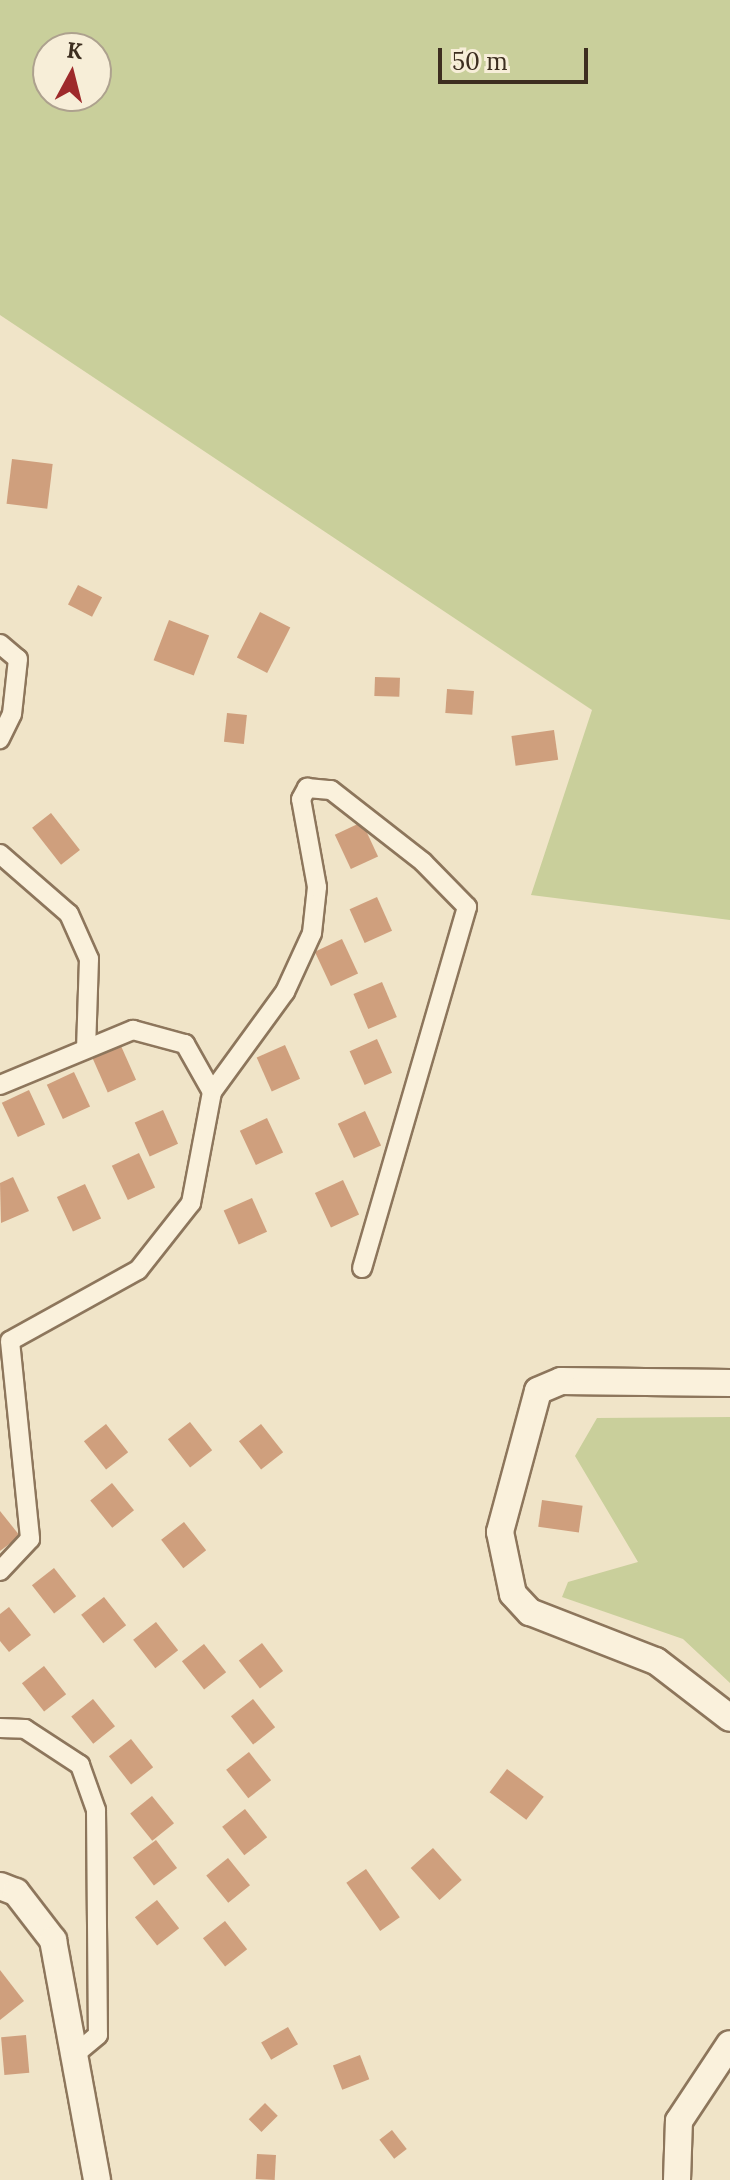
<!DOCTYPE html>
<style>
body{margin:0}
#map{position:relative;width:730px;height:2180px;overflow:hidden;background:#f0e4c8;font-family:Lora,serif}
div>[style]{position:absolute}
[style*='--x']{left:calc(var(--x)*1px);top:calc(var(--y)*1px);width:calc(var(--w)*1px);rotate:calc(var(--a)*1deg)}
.green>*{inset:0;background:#c9cf9b}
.building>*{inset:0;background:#cf9f7d;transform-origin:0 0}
.roads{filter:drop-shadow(2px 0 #8d765c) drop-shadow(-2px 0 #8d765c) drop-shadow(0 2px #8d765c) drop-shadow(0 -2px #8d765c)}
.street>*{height:18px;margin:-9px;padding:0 9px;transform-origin:9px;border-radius:9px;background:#faf1dc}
.secondary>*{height:26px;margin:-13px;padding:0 13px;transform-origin:13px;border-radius:13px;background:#faf1dc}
span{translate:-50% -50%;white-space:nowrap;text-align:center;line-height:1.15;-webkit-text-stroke:8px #f7eed8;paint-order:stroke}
.north{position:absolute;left:32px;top:32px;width:80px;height:80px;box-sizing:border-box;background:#f7eed8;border:2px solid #ada18e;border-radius:50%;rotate:7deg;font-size:22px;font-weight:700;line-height:32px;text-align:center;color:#3d2e20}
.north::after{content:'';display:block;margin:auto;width:28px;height:36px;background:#9e2a2b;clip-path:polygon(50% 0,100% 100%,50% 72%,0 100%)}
.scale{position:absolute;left:438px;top:48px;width:150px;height:36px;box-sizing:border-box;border:4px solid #3d2e20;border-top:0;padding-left:10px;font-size:24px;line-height:28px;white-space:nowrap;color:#3d2e20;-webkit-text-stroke:6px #f7eed8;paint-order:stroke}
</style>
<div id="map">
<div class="green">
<div style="clip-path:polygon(evenodd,0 0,730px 0,730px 920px,531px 895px,592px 710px,0 315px,0 0,96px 48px,96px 96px,48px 96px,48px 48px,96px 48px)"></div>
<div style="clip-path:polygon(730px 1417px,730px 1683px,683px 1639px,562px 1597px,568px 1582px,638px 1562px,575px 1456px,597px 1418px)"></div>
</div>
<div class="building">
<div style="left:12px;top:459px;width:41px;height:45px;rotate:7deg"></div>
<div style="left:78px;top:585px;width:27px;height:22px;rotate:27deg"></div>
<div style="left:260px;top:612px;width:34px;height:51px;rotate:27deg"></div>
<div style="left:169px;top:620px;width:43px;height:43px;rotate:21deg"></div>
<div style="left:375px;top:677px;width:25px;height:19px;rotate:2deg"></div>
<div style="left:447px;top:689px;width:27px;height:24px;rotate:4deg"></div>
<div style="left:227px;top:713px;width:20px;height:29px;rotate:6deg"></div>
<div style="left:554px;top:730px;width:30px;height:43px;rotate:82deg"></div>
<div style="left:51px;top:813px;width:47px;height:24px;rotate:52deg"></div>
<div style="left:362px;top:822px;width:38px;height:30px;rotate:65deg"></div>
<div style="left:377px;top:897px;width:37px;height:30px;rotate:66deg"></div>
<div style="left:342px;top:939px;width:38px;height:30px;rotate:65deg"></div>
<div style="left:382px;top:982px;width:38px;height:31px;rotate:67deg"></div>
<div style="left:377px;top:1039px;width:37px;height:30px;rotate:66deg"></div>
<div style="left:285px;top:1045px;width:37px;height:31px;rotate:66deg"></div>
<div style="left:121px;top:1046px;width:37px;height:31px;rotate:66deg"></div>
<div style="left:74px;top:1072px;width:38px;height:30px;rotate:65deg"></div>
<div style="left:29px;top:1090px;width:38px;height:30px;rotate:65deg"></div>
<div style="left:163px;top:1110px;width:37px;height:31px;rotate:66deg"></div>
<div style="left:365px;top:1111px;width:38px;height:30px;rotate:65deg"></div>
<div style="left:267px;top:1118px;width:38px;height:30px;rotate:65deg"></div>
<div style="left:139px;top:1153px;width:38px;height:30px;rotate:65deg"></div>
<div style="clip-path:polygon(13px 1177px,29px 1211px,1px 1223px,0 1183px)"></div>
<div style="left:343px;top:1180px;width:38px;height:31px;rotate:65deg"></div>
<div style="left:85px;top:1184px;width:38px;height:31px;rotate:65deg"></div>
<div style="left:252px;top:1198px;width:37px;height:31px;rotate:66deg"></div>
<div style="left:190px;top:1422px;width:36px;height:28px;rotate:52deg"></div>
<div style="left:106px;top:1424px;width:36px;height:28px;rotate:52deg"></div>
<div style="left:261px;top:1424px;width:36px;height:28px;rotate:52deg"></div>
<div style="left:112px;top:1483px;width:35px;height:28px;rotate:51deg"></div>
<div style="left:542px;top:1500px;width:41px;height:27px;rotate:8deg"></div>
<div style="clip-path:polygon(0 1511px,20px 1536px,0 1551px)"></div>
<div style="left:184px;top:1522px;width:36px;height:29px;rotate:52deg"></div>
<div style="left:54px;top:1568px;width:36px;height:28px;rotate:52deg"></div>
<div style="left:104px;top:1597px;width:36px;height:29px;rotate:52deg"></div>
<div style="clip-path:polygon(9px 1607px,31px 1635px,9px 1652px,0 1641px,0 1614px)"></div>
<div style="left:156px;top:1622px;width:36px;height:29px;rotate:52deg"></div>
<div style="left:262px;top:1643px;width:35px;height:29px;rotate:53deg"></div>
<div style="left:204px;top:1644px;width:36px;height:28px;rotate:52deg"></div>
<div style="left:44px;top:1666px;width:36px;height:28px;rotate:52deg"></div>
<div style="left:93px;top:1699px;width:35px;height:28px;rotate:51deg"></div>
<div style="left:253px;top:1699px;width:36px;height:28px;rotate:52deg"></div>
<div style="left:131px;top:1739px;width:36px;height:28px;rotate:52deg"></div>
<div style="left:249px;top:1752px;width:36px;height:29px;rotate:52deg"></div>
<div style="left:507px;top:1769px;width:46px;height:29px;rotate:37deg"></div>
<div style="left:152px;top:1796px;width:35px;height:28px;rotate:51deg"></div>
<div style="left:245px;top:1809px;width:36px;height:29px;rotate:52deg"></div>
<div style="left:156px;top:1840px;width:35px;height:29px;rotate:53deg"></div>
<div style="left:433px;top:1848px;width:43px;height:30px;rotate:48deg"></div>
<div style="left:228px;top:1858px;width:35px;height:28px;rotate:51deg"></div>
<div style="left:366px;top:1869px;width:59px;height:24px;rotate:55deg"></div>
<div style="left:157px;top:1900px;width:36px;height:28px;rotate:52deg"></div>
<div style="left:225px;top:1921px;width:36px;height:28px;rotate:52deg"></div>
<div style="clip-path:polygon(0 1970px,24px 2001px,0 2020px)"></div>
<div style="left:288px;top:2027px;width:20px;height:31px;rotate:60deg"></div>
<div style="left:26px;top:2035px;width:38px;height:25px;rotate:85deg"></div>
<div style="left:360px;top:2055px;width:26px;height:29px;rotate:69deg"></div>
<div style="left:265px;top:2103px;width:18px;height:23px;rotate:45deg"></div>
<div style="left:392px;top:2130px;width:24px;height:16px;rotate:52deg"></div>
<div style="left:257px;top:2154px;width:19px;height:25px;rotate:3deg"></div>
</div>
<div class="roads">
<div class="street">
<div style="--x:0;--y:644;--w:23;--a:40"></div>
<div style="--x:18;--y:659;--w:55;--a:96.2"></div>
<div style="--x:12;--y:714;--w:28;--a:116"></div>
<div style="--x:0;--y:854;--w:91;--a:41"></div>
<div style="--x:69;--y:914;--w:49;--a:66"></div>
<div style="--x:89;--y:959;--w:89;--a:91.9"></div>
<div style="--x:0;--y:1085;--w:144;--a:-22.5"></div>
<div style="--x:133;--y:1030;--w:54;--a:15.1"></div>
<div style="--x:185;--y:1044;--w:55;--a:60.6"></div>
<div style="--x:212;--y:1092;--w:113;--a:100.7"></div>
<div style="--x:191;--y:1203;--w:85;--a:128.3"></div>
<div style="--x:138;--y:1270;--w:146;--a:151"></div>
<div style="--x:10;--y:1341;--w:199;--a:84.2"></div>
<div style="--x:30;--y:1539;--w:44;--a:133.2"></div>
<div style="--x:212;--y:1092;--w:124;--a:-53.9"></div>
<div style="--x:285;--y:992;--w:65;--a:-65.4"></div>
<div style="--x:312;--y:933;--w:46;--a:-83.8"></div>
<div style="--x:317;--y:887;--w:89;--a:-100.3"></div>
<div style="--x:301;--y:799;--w:13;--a:-61"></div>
<div style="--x:307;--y:788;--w:24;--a:5"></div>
<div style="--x:331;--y:790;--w:117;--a:38"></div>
<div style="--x:423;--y:862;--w:63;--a:45.6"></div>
<div style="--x:467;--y:907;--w:376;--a:106.2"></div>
<div style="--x:0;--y:1728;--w:25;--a:2"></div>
<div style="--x:25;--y:1729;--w:66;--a:33.2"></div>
<div style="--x:80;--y:1765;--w:48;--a:70.4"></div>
<div style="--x:96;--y:1810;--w:225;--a:89.5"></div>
<div style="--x:98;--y:2035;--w:31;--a:140"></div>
</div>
<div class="secondary">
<div style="--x:730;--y:1383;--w:169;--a:-179.3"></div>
<div style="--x:561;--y:1381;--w:25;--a:157"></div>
<div style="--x:538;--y:1391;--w:146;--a:105.1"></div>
<div style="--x:500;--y:1532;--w:63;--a:78.2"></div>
<div style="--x:513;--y:1594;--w:25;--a:47"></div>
<div style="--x:530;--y:1612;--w:135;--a:21.3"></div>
<div style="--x:656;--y:1661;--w:93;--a:37.6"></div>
<div style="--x:0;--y:1886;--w:17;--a:21"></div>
<div style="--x:16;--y:1892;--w:61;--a:52.4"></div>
<div style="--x:53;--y:1940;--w:244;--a:79.6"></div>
<div style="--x:677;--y:2180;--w:59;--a:-88.1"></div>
<div style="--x:679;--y:2121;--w:92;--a:-56.5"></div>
</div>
</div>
<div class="north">K</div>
<div class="scale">50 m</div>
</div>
